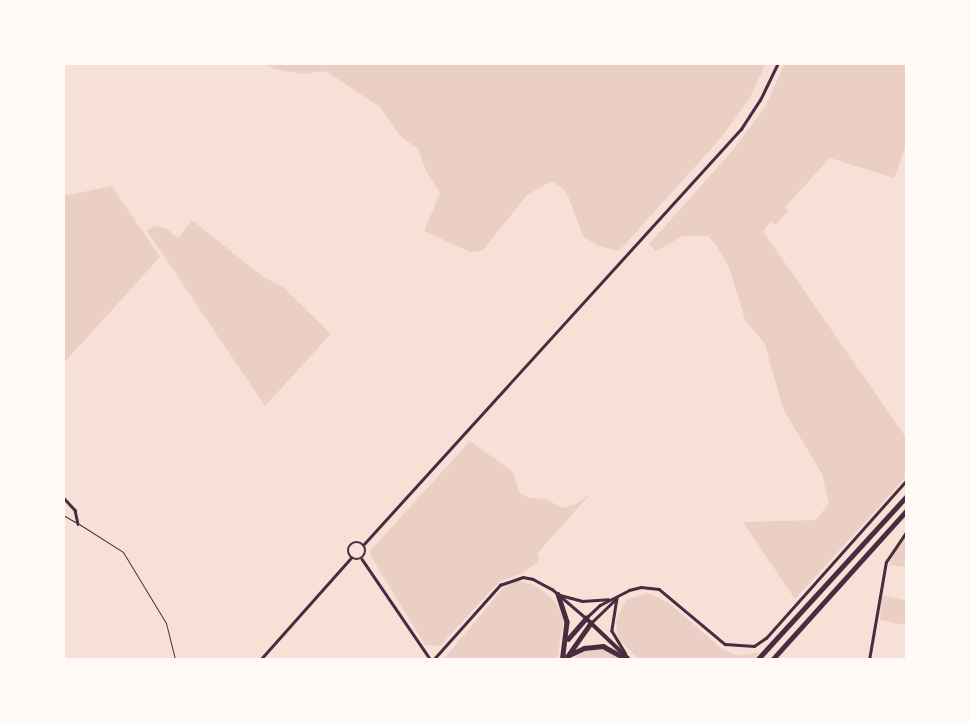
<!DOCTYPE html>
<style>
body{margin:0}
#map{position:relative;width:970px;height:723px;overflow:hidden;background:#f7e1d7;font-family:"Source Serif 4",serif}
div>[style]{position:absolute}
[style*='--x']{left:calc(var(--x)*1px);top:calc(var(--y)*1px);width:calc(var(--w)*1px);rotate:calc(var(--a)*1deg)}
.green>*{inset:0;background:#ebcfc5}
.service>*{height:1px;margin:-0.5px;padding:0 0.5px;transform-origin:0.5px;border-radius:0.5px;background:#4a2c40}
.minor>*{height:2.5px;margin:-1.25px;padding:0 1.25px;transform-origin:1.25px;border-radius:1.25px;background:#4a2c40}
.minor>.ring{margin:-1.25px;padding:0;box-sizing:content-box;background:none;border:2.5px solid #4a2c40;border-radius:50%}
.tertiary>*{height:3.5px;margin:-1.75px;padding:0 1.75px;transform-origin:1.75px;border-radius:1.75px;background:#4a2c40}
.trunk>*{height:4.5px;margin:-2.25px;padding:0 2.25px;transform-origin:2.25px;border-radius:2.25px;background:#4a2c40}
span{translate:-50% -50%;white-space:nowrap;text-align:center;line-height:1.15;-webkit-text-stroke:7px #fffaf5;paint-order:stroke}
.frame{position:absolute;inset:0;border:65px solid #fffaf5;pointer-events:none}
</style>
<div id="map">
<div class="green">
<div style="clip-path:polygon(264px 63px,766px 63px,750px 98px,720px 139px,619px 251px,598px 246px,583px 236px,566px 191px,552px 181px,527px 195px,482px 251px,470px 252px,424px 231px,440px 193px,426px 171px,419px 150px,400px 136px,380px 107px,326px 71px,303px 74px,274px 69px)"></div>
<div style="clip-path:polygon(785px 63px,907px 63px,907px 143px,894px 178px,830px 158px,785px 207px,788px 211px,775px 225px,771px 221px,763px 231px,907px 439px,907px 476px,795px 599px,743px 522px,816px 520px,829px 503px,822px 474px,783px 409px,765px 344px,745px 320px,729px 267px,716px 245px,708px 236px,683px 236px,656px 251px,649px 244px,733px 150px,765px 107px)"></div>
<div style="clip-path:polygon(112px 186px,160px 257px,63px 364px,63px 196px)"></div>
<div style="clip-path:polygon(192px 220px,262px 276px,283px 287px,331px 334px,265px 406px,147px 231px,154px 226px,166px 228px,178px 238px)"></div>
<div style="clip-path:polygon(470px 441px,513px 472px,520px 493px,530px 498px,546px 499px,562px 508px,576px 504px,591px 493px,537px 554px,540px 557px,537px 562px,524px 572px,499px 582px,440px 646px,425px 645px,370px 555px,371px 550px)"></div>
<div style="clip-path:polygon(907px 535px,907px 567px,889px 565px,896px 547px)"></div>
<div style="clip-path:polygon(518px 581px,535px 585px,555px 601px,564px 618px,557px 660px,443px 660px,503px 588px)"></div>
<div style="clip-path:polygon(647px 593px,668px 602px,722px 649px,738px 656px,760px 652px,752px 660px,640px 660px,623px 644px,617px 634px,616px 620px,626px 600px)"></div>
<div style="clip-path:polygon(907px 593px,905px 625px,880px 620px,881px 595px,905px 600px)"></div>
<div style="clip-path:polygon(598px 648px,607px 649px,623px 660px,572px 660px,583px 651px)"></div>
</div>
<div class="service">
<div style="--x:63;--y:515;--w:14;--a:30"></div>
<div style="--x:79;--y:524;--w:52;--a:32.5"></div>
<div style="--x:123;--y:552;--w:83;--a:58.8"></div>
<div style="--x:166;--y:623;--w:38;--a:76"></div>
</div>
<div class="minor">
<div style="--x:63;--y:497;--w:18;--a:47"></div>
<div style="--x:75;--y:510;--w:14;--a:78"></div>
<div class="ring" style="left:348px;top:542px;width:15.5px;height:15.5px"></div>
<div style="--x:364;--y:544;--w:561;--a:-47.75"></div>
<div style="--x:741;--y:129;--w:35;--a:-57"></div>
<div style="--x:760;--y:100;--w:41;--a:-64.1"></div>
<div style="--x:362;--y:559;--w:122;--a:55.7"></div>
<div style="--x:560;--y:595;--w:23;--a:15"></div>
<div style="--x:582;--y:601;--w:26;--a:-4"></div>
<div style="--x:617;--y:598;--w:33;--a:99"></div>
<div style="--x:612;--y:631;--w:26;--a:59"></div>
<div style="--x:591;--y:623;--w:35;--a:-44"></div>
<div style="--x:260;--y:660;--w:137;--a:-48.3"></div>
<div style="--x:433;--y:660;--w:101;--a:-48.2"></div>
<div style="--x:500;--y:585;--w:24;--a:-19"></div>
<div style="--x:523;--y:577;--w:10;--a:11"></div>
<div style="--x:533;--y:579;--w:21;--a:28"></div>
<div style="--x:552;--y:589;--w:45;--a:40.5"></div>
<div style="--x:586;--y:618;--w:19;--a:-43"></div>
<div style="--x:600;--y:605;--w:33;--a:-27"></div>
<div style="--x:629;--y:590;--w:12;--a:-14"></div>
<div style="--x:641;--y:587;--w:18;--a:6"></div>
<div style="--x:659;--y:589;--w:86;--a:39.8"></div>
<div style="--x:725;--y:644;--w:29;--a:4"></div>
<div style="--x:754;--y:646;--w:14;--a:-34"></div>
<div style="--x:766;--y:638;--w:212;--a:-48.3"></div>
<div style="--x:869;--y:660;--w:99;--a:-80.2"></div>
<div style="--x:886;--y:562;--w:37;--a:-56"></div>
</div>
<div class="tertiary">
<div style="--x:586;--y:618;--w:58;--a:43.6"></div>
</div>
<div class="trunk">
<div style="--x:558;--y:594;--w:29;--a:72"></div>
<div style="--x:567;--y:622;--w:38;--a:97"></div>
<div style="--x:568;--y:639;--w:28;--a:-49"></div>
<div style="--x:569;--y:654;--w:38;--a:-55"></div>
<div style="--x:567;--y:656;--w:19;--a:-25"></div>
<div style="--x:584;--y:648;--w:19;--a:-6"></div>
<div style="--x:603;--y:646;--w:29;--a:29"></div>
<div style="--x:757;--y:660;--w:222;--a:-47.6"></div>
<div style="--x:772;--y:660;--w:202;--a:-48"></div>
</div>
<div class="frame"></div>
</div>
